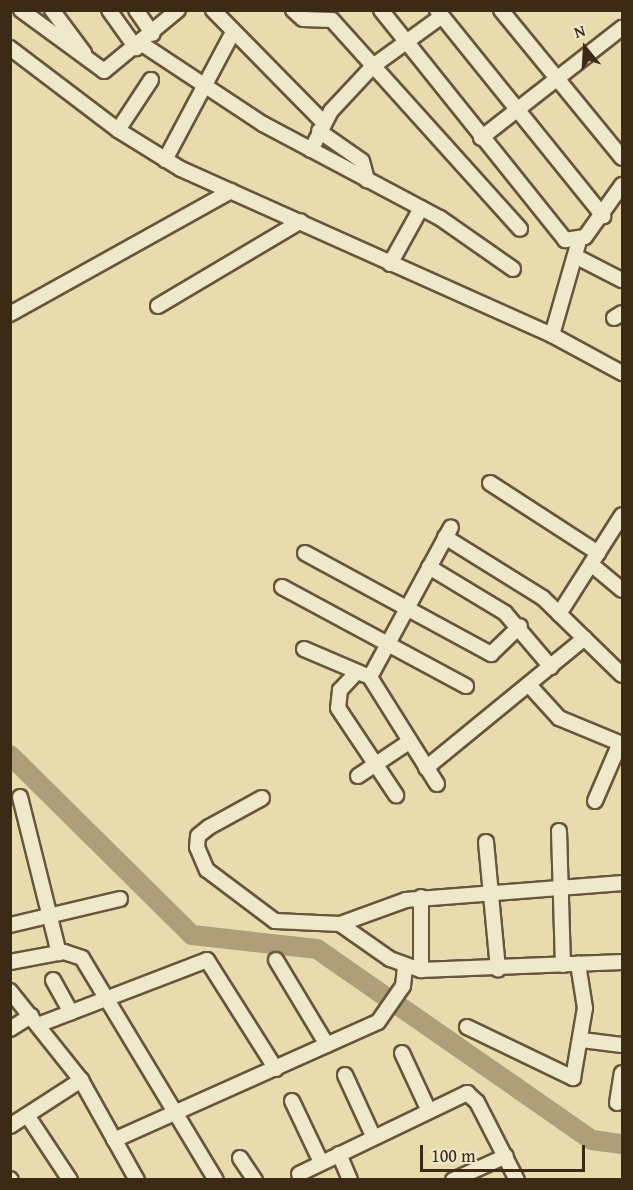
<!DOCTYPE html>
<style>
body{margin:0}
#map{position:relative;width:633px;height:1190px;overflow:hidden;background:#e8dbad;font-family:"Gentium Book Plus",serif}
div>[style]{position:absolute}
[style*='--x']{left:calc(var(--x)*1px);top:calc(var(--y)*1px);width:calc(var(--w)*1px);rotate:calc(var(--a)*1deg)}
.river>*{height:20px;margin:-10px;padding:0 10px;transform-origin:10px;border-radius:10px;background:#ae9f7a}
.roads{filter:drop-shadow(2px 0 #67563c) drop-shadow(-2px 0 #67563c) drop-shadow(0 2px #67563c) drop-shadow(0 -2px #67563c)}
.minor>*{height:14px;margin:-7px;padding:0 7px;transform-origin:7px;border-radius:7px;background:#f0e8ca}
span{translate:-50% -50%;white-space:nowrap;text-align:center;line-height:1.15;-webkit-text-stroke:4.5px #f0e8ca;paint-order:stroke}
.frame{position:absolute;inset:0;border:12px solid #3c2a17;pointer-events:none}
.north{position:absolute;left:555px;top:18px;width:60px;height:60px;-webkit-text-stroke:4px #f0e8ca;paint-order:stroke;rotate:342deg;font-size:16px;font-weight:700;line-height:24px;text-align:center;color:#3c2a17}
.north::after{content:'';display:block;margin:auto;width:21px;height:27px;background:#3c2a17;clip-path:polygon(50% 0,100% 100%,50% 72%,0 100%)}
.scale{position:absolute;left:420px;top:1145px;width:165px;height:27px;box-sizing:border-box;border:3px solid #3c2a17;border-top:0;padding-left:8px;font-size:18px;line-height:21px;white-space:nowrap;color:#3c2a17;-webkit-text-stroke:4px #f0e8ca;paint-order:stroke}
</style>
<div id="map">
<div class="river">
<div style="--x:10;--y:755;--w:256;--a:44.7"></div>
<div style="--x:192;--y:935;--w:126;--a:6.4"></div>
<div style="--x:317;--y:949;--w:335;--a:34.8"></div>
<div style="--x:592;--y:1140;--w:30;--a:8"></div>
</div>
<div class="roads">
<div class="minor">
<div style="--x:21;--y:10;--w:103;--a:36.3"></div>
<div style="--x:104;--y:71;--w:96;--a:-39.5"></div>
<div style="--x:52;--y:10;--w:54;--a:53.3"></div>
<div style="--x:109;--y:10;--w:47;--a:54.6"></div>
<div style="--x:136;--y:10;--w:29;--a:55"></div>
<div style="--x:213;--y:10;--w:157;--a:45.5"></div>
<div style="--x:293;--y:10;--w:13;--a:42"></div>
<div style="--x:303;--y:19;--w:29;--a:2"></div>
<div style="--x:332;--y:20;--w:281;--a:48"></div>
<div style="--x:381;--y:10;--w:295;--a:51.3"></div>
<div style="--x:565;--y:240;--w:20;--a:-9"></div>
<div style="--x:585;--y:237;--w:64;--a:-54.6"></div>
<div style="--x:437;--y:10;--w:265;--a:51.1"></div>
<div style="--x:501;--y:10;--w:191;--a:50.7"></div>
<div style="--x:142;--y:44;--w:145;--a:33.5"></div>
<div style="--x:263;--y:124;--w:200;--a:28"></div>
<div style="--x:440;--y:218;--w:89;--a:34.9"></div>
<div style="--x:10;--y:48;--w:136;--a:37.2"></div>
<div style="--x:118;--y:130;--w:74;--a:31.8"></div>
<div style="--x:181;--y:169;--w:406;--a:24.1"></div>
<div style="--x:552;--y:335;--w:80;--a:28.5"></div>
<div style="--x:118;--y:130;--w:60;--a:-56.6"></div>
<div style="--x:319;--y:131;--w:52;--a:34.9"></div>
<div style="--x:362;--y:161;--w:20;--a:75"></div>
<div style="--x:481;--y:138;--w:179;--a:-38"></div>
<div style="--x:311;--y:150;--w:44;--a:-62.9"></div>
<div style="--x:331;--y:111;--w:62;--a:-47"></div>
<div style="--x:373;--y:66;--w:85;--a:-35.9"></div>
<div style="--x:165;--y:160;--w:145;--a:-62"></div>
<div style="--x:575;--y:256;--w:53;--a:27.1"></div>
<div style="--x:390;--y:264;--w:64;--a:-61"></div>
<div style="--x:158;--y:306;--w:166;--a:-30.7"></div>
<div style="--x:10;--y:314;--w:253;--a:-29.1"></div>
<div style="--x:614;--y:318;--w:9;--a:-32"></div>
<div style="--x:552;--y:335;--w:98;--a:-74"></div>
<div style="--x:490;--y:483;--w:129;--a:32.9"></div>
<div style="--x:445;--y:537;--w:115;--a:31.9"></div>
<div style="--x:543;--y:598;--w:110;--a:44.3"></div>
<div style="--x:305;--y:553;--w:212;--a:28.5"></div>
<div style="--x:491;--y:654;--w:40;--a:-44"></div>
<div style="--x:591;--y:564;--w:40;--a:40"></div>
<div style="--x:429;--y:567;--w:89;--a:31.2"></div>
<div style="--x:505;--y:613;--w:71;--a:49.6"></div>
<div style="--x:282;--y:587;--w:209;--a:28.3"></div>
<div style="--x:559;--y:614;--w:117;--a:-57.5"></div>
<div style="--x:304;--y:649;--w:66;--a:23.1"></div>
<div style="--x:357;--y:672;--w:25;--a:133"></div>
<div style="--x:340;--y:690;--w:18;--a:96"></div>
<div style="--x:338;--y:708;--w:105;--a:56.3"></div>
<div style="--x:529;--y:685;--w:45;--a:47.7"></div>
<div style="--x:559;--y:718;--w:68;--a:22.4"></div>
<div style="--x:426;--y:768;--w:205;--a:-39.3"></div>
<div style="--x:358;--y:776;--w:61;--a:-33.7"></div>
<div style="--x:437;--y:784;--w:126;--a:-122.1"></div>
<div style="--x:370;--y:677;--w:170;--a:-61.6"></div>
<div style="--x:20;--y:797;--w:161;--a:76"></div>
<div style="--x:262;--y:798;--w:60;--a:151.3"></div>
<div style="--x:209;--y:827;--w:14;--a:141"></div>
<div style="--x:198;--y:836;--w:11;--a:95"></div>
<div style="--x:197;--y:847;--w:25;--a:67"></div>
<div style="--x:207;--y:870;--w:85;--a:36.9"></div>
<div style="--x:275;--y:921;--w:65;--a:2.6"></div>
<div style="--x:340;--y:924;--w:70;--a:-20"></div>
<div style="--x:406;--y:900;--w:217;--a:-4.5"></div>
<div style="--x:595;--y:801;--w:63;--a:-66.7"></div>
<div style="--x:559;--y:831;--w:134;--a:88.3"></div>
<div style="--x:486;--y:842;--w:128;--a:84.6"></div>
<div style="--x:340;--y:924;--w:61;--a:35"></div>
<div style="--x:390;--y:959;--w:33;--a:20"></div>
<div style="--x:421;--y:970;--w:201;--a:-2.3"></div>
<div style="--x:10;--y:925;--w:113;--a:-13.3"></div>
<div style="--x:276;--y:960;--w:99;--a:59"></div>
<div style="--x:10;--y:962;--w:55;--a:-10.5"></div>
<div style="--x:64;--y:952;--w:19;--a:18"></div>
<div style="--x:82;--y:958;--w:259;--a:58.9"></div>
<div style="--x:421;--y:970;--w:73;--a:-90"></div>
<div style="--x:53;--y:980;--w:37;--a:61"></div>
<div style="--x:10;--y:991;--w:114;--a:51.4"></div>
<div style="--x:81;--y:1080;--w:115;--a:60.8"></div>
<div style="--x:38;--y:1025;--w:181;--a:-21"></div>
<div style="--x:207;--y:960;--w:129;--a:57.7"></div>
<div style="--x:467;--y:1027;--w:118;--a:25.7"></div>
<div style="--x:573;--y:1078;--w:71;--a:-80.3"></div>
<div style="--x:585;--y:1008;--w:45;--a:-99"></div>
<div style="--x:10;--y:1029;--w:25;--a:-32"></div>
<div style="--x:582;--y:1040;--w:40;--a:7.1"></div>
<div style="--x:402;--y:1053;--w:62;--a:65.1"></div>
<div style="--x:345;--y:1075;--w:67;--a:65.3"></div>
<div style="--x:292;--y:1101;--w:68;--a:64.6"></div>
<div style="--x:617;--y:1103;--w:30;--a:-81"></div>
<div style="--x:27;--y:1115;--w:78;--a:56.5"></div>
<div style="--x:10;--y:1126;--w:85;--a:-32.9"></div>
<div style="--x:114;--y:1140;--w:289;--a:-24.1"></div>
<div style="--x:378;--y:1022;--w:44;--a:-55.2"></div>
<div style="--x:403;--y:986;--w:20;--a:-84"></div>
<div style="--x:339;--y:1154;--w:28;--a:67"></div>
<div style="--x:240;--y:1158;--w:27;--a:56"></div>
<div style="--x:299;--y:1174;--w:187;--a:-25.7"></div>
<div style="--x:467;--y:1093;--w:13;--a:42"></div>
<div style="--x:477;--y:1102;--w:88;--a:62.9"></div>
<div style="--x:10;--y:1179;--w:1;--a:45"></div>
<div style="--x:453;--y:1180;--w:58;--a:-24.4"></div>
</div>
</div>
<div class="frame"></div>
<div class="north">N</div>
<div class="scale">100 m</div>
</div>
